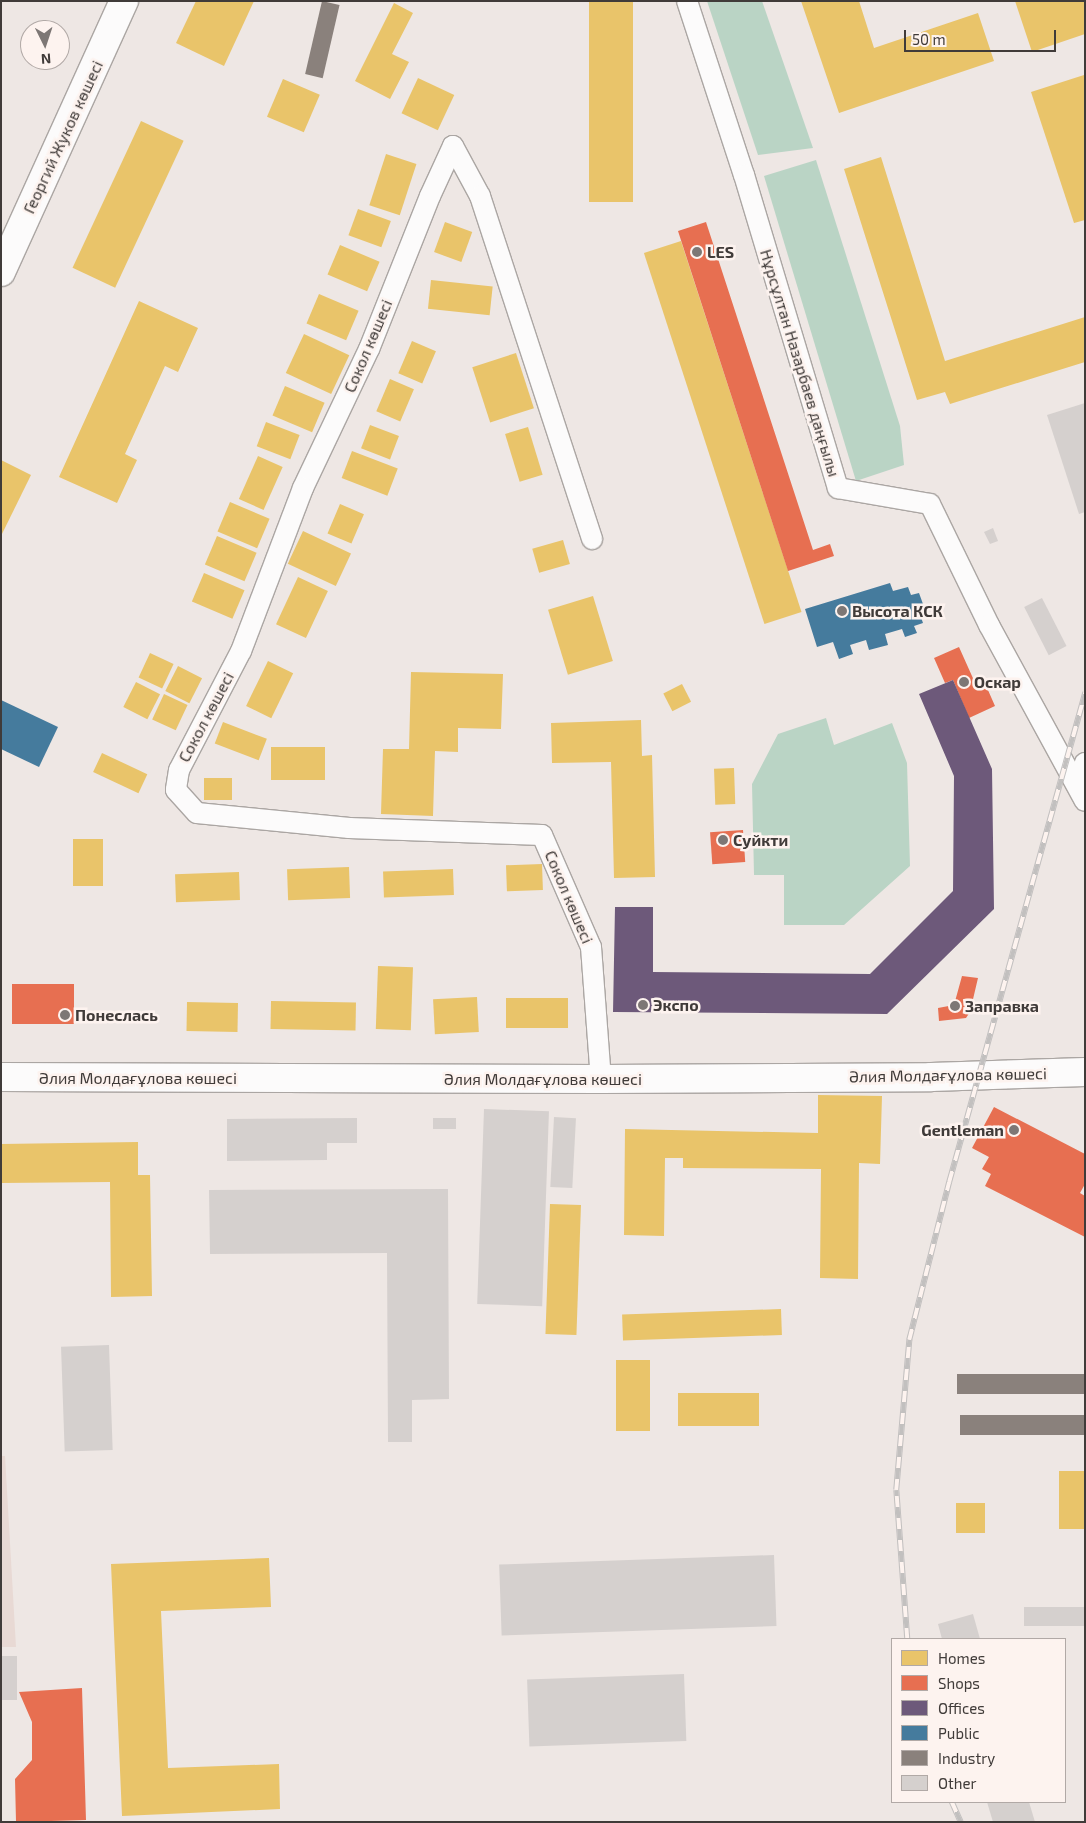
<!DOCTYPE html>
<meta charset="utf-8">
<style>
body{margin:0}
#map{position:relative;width:1086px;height:1823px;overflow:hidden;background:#eee7e4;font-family:"Exo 2",sans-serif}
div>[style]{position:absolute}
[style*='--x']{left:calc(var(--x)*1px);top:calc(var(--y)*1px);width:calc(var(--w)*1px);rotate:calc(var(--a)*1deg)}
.built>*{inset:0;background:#e8d9d4}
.green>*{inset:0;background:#bad4c5}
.homes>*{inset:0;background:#e9c46a;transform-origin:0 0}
.shops>*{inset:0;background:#e76f51;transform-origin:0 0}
.offices>*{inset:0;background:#6d597a}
.public>*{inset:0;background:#457b9d}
.industry>*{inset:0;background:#8a817c;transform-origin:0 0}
.building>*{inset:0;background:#d5d0ce;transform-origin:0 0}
.roads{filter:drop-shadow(1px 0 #aba6a3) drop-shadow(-1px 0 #aba6a3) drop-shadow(0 1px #aba6a3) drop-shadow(0 -1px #aba6a3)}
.street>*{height:20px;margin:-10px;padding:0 10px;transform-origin:10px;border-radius:10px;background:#fcfbfb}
.secondary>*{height:28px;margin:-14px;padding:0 14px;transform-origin:14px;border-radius:14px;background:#fcfbfb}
.rail>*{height:5.5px;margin-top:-2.75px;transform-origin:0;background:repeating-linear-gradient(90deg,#fdf3ef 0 11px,#c2c0bf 0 22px);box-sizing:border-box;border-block:1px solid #c2c0bf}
.dots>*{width:14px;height:14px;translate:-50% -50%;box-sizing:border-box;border:2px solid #fdf3ef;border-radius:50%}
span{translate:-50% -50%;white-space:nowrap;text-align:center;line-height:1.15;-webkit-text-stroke:5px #fdf3ef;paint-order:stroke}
.street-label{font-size:16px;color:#403b39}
.poi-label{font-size:16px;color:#403b39;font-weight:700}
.left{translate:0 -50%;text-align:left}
.right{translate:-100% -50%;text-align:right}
.frame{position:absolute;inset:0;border:2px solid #403b39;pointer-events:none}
.legend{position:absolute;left:891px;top:1638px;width:175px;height:165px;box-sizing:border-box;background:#fdf3ef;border:1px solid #b1a9a6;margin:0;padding:6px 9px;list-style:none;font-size:15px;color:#403b39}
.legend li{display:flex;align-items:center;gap:10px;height:25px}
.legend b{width:25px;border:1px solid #b1a9a6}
.north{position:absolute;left:20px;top:20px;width:50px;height:50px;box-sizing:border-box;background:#fdf3ef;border:1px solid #b1a9a6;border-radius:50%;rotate:176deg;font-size:14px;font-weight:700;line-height:20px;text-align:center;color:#403b39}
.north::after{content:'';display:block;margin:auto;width:18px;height:22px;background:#7d7775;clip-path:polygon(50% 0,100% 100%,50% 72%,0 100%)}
.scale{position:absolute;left:904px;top:30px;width:152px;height:22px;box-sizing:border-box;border:2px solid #403b39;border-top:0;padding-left:6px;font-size:15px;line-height:18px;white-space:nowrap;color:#403b39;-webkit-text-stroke:4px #fdf3ef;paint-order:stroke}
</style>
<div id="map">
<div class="built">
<div style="clip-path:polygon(1px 1456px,5px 1456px,16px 1647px,1px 1647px)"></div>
</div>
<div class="green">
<div style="clip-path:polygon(707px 1px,762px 1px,813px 148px,758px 155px)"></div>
<div style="clip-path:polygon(816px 160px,900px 426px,904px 465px,856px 481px,764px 176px)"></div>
<div style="clip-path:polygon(826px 718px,834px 745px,892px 723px,907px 763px,910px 866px,844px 925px,784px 925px,784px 875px,754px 875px,752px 784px,778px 734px)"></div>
</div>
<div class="homes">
<div style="clip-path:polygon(196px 1px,254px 1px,224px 66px,176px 43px)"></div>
<div style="left:589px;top:1px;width:44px;height:201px"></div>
<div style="clip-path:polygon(801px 1px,859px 1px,874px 48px,978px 13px,994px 61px,839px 113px)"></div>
<div style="clip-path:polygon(1015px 1px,1085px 1px,1085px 34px,1032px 52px)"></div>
<div style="clip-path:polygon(394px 3px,413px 13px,392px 54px,409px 62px,390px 99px,355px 81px)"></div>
<div style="clip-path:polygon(1084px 75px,1085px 220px,1074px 223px,1031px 92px)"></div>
<div style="left:418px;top:78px;width:40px;height:39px;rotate:25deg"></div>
<div style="left:283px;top:79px;width:40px;height:41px;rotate:23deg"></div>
<div style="left:141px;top:121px;width:47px;height:162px;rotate:25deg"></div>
<div style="left:386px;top:154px;width:32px;height:54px;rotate:18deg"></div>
<div style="clip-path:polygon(881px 157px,945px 361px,1085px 317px,1085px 362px,950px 404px,945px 392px,917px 400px,844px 169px)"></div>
<div style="left:358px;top:209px;width:35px;height:28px;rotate:20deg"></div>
<div style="left:445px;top:222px;width:29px;height:32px;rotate:20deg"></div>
<div style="left:681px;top:241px;width:390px;height:39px;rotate:72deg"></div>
<div style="left:340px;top:245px;width:43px;height:32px;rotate:23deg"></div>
<div style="left:431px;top:280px;width:62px;height:29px;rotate:6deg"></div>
<div style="left:319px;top:294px;width:43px;height:32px;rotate:23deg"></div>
<div style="clip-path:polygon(139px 301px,198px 328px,178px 372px,165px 366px,125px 454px,137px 460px,117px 503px,59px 477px)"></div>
<div style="left:304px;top:334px;width:50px;height:43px;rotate:25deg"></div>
<div style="left:412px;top:341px;width:26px;height:35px;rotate:23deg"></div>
<div style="left:516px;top:353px;width:58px;height:46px;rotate:72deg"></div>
<div style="left:390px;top:379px;width:26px;height:35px;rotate:23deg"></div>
<div style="left:285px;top:386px;width:43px;height:32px;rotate:23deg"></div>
<div style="left:266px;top:422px;width:36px;height:26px;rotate:21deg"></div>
<div style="left:370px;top:425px;width:31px;height:25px;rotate:21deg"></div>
<div style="left:528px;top:427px;width:50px;height:24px;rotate:73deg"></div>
<div style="left:352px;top:451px;width:49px;height:29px;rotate:21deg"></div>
<div style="left:258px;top:456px;width:27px;height:47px;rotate:24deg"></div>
<div style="clip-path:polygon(1px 460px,31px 475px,1px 536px)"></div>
<div style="left:230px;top:502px;width:43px;height:32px;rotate:23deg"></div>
<div style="left:340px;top:504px;width:26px;height:32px;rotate:23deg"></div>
<div style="left:303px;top:531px;width:53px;height:36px;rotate:25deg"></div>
<div style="left:217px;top:536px;width:43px;height:31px;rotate:23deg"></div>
<div style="left:563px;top:540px;width:25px;height:32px;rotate:74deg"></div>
<div style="left:204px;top:573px;width:44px;height:31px;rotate:23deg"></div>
<div style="left:298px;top:577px;width:33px;height:52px;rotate:25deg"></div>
<div style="left:593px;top:596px;width:68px;height:47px;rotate:73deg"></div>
<div style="left:150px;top:653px;width:26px;height:27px;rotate:25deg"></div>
<div style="left:268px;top:661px;width:28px;height:50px;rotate:26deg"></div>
<div style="left:178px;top:666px;width:27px;height:28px;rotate:27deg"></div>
<div style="clip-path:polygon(411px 672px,503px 674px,501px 729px,458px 728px,458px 752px,435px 751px,433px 816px,381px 814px,383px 749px,409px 749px)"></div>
<div style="left:136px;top:682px;width:27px;height:28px;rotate:27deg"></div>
<div style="left:682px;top:684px;width:20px;height:21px;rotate:63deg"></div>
<div style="left:164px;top:694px;width:26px;height:28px;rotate:25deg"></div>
<div style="clip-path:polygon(641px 720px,642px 756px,652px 755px,655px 877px,614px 878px,611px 762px,552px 763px,551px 723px)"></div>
<div style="left:223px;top:722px;width:47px;height:23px;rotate:21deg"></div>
<div style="left:325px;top:747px;width:33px;height:54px;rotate:90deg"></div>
<div style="left:102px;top:753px;width:50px;height:21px;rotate:25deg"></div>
<div style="left:734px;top:768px;width:36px;height:20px;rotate:88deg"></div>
<div style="left:204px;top:778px;width:28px;height:22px"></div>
<div style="left:73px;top:839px;width:30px;height:47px"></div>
<div style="left:542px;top:864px;width:26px;height:36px;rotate:88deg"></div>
<div style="left:349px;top:867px;width:31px;height:62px;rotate:88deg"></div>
<div style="left:453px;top:869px;width:26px;height:70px;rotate:88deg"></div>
<div style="left:239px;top:872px;width:28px;height:64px;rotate:88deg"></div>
<div style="left:378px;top:966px;width:35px;height:63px;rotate:2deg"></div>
<div style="left:477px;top:997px;width:35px;height:44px;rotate:87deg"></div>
<div style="left:568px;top:998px;width:30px;height:62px;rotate:90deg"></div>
<div style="left:271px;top:1001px;width:85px;height:28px;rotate:1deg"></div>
<div style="left:187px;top:1002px;width:51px;height:29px;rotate:1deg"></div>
<div style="clip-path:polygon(818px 1095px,882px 1096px,880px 1164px,859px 1163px,858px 1279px,820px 1278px,821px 1169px,683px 1168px,683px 1158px,665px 1158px,664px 1236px,624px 1235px,625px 1129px,818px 1133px)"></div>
<div style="clip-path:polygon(138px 1142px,138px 1175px,150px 1175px,152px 1296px,111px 1297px,110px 1182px,1px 1183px,1px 1144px)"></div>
<div style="left:550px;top:1204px;width:31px;height:130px;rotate:2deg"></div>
<div style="left:781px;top:1309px;width:26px;height:159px;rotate:88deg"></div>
<div style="left:616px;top:1360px;width:34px;height:71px"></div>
<div style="left:759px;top:1393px;width:33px;height:81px;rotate:90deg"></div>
<div style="left:1085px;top:1471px;width:58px;height:26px;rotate:90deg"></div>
<div style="left:956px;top:1503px;width:29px;height:30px"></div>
<div style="clip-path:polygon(269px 1558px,271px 1607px,161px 1611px,168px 1768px,279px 1764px,280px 1809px,122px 1816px,111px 1564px)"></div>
</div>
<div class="shops">
<div style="clip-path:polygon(706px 222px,813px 550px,830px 544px,834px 556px,788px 571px,678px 231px)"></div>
<div style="clip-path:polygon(959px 647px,976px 685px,984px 681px,995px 706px,969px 718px,953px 680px,945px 683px,934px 658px)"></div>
<div style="left:743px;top:830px;width:32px;height:33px;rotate:86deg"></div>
<div style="clip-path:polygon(962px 976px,978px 978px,970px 1012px,966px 1018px,939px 1021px,938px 1008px,954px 1005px)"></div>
<div style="left:74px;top:984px;width:40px;height:62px;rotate:90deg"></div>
<div style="clip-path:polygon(994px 1107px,1085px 1154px,1085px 1184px,1080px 1193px,1085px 1196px,1085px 1237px,985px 1186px,991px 1174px,982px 1169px,989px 1157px,972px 1148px)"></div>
<div style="clip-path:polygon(82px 1688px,86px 1820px,16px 1822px,15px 1779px,32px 1760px,32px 1722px,19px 1692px)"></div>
</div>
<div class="offices">
<div style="clip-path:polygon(953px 680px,992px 769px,994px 909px,887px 1014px,613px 1012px,615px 907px,653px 907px,653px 972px,870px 974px,953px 891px,954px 776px,919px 694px)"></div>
</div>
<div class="public">
<div style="clip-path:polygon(890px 583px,893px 591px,908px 587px,911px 595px,919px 593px,923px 604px,917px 606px,923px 623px,914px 626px,917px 633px,905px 637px,902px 629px,885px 634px,888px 645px,869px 650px,866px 640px,850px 645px,853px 654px,839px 659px,833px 642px,817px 647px,805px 609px)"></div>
<div style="clip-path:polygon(1px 700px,58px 727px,39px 767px,1px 749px)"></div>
</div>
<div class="industry">
<div style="left:322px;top:1px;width:18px;height:75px;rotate:13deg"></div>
<div style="left:1085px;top:1374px;width:20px;height:128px;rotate:90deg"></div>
<div style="left:1085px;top:1415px;width:20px;height:125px;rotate:90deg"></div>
</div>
<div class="building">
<div style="clip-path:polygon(1085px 403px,1085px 512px,1079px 514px,1047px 415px)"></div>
<div style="clip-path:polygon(993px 528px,998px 541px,990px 544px,984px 532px)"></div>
<div style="left:1042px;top:598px;width:54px;height:20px;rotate:63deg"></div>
<div style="left:484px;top:1109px;width:65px;height:195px;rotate:2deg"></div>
<div style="left:554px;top:1117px;width:22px;height:70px;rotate:3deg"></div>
<div style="clip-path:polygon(357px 1118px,357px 1143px,327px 1143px,327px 1160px,227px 1161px,227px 1119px)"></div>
<div style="left:433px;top:1118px;width:23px;height:11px"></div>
<div style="clip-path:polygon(448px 1189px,449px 1399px,412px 1400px,412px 1442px,388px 1442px,387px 1253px,210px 1254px,209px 1190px)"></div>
<div style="left:109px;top:1345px;width:105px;height:48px;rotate:88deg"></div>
<div style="left:774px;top:1555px;width:71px;height:275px;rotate:88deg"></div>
<div style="left:1085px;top:1607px;width:19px;height:61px;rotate:90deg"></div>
<div style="clip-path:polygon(973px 1614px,980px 1639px,942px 1639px,938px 1624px)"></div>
<div style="left:1px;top:1656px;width:16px;height:44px"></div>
<div style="left:684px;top:1674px;width:67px;height:157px;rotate:88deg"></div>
<div style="clip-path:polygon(987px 1802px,1029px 1802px,1035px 1822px,993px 1822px)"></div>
</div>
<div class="roads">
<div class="street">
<div style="--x:687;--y:1;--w:183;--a:71.9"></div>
<div style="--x:744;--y:175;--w:327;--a:73.3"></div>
<div style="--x:838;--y:488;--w:93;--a:9.9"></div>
<div style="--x:930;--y:504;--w:135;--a:64"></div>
<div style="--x:989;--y:625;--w:200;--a:61.4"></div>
<div style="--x:453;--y:146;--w:55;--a:114.7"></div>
<div style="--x:430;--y:196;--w:165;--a:111.7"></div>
<div style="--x:369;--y:349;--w:154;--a:115.4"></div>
<div style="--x:303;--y:488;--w:174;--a:110.8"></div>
<div style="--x:241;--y:651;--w:134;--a:117.5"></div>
<div style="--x:179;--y:770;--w:20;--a:99"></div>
<div style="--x:176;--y:790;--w:31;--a:48"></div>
<div style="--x:197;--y:813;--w:153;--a:5.6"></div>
<div style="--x:349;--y:828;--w:193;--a:2.1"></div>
<div style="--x:542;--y:835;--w:122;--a:66.4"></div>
<div style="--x:591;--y:947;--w:132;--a:85.7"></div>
<div style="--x:453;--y:146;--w:57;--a:61.6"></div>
<div style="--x:480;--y:196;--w:361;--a:71.9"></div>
<div style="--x:1078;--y:787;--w:25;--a:-74"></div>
</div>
<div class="secondary">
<div style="--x:1;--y:272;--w:298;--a:-65.6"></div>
<div style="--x:1;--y:1077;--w:600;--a:0.19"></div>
<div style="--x:601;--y:1079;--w:330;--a:-0.3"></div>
<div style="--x:931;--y:1077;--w:154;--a:-1.9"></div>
</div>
</div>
<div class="rail">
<div style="--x:907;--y:1639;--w:149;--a:-94.2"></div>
<div style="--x:896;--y:1490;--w:151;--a:-85"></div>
<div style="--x:909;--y:1340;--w:163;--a:-75.8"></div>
<div style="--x:949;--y:1182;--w:508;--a:-74.46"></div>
<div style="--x:952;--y:1802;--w:22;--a:66"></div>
</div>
<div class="dots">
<div style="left:697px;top:252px;background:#7d7775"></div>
<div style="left:842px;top:611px;background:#7d7775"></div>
<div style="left:964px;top:682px;background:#7d7775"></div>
<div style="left:723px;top:840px;background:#7d7775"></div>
<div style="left:643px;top:1005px;background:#7d7775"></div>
<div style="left:955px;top:1006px;background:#7d7775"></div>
<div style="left:65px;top:1015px;background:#7d7775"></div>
<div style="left:1014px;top:1130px;background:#7d7775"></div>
</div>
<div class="street-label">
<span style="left:63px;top:137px;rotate:-65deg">Георгий Жуков көшесі</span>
<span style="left:368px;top:346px;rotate:-67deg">Сокол көшесі</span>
<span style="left:800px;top:363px;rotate:73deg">Нұрсұлтан Назарбаев даңғылы</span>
<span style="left:206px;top:717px;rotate:-62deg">Сокол көшесі</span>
<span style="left:569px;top:897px;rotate:67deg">Сокол көшесі</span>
<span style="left:948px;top:1075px;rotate:-1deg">Әлия Молдағұлова көшесі</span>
<span style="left:138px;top:1078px">Әлия Молдағұлова көшесі</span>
<span style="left:543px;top:1079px">Әлия Молдағұлова көшесі</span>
</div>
<div class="poi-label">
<span class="left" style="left:707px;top:252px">LES</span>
<span class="left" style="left:852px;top:611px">Высота КСК</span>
<span class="left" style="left:974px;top:682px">Оскар</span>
<span class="left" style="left:733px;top:840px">Суйкти</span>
<span class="left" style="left:653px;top:1005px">Экспо</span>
<span class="left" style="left:965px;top:1006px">Заправка</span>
<span class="left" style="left:75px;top:1015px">Понеслась</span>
<span class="right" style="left:1004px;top:1130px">Gentleman</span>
</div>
<div class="frame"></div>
<ul class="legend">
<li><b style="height:14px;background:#e9c46a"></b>Homes</li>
<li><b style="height:14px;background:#e76f51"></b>Shops</li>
<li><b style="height:14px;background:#6d597a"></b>Offices</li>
<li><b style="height:14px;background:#457b9d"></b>Public</li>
<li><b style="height:14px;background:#8a817c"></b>Industry</li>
<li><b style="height:14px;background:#d5d0ce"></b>Other</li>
</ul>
<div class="north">N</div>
<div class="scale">50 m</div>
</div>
